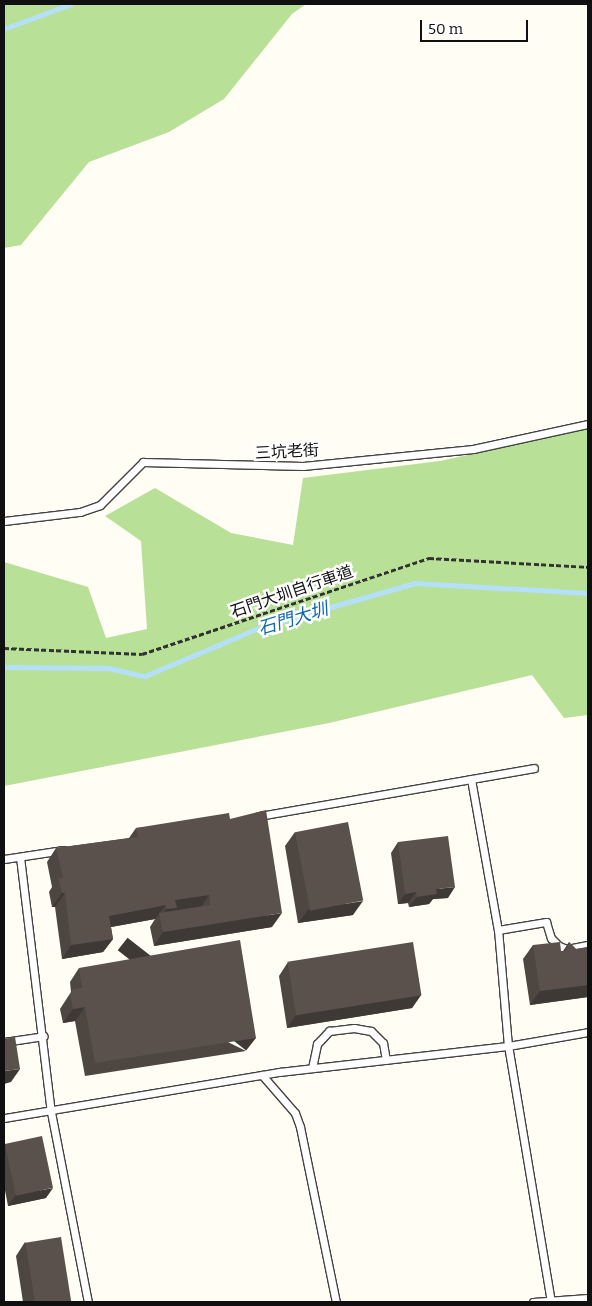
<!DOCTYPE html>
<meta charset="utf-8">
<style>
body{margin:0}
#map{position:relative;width:592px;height:1306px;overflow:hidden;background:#fffdf4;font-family:Bitter,"Noto Sans TC",serif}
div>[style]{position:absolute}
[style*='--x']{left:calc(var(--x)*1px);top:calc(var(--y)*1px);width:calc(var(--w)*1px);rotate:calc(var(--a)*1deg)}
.forest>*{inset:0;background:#b8e097}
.stream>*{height:4.5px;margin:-2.25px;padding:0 2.25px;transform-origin:2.25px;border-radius:2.25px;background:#b4e0fb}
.path>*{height:2.5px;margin-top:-1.25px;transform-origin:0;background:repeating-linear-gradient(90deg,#323232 0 5px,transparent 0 7.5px)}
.roads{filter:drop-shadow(1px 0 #434343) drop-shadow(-1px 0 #434343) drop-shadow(0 1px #434343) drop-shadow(0 -1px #434343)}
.service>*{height:7px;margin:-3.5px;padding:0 3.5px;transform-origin:3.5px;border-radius:3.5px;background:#fff}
.wall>*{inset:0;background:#4d4641}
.shaded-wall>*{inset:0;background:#3f3935;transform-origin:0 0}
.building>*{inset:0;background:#5a514c;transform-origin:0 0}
span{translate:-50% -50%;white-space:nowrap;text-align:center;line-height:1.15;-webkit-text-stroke:5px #fff;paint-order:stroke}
.street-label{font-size:16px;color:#101010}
.water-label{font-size:18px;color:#0e68ae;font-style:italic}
.frame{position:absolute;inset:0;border:5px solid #101010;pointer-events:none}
.scale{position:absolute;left:420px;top:20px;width:108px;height:22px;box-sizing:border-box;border:2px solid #101010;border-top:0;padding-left:6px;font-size:15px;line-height:18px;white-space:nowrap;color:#101010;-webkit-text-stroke:4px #fff;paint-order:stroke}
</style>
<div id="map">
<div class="forest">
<div style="clip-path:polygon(4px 4px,306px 4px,292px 14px,224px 99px,169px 132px,89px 162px,21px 245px,4px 248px)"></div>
<div style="clip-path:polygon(588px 429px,588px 715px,564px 718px,532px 675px,329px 723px,4px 786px,4px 562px,88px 587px,106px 638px,147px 629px,141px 541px,105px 516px,155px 488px,231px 533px,293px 545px,303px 478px,440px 461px)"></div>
</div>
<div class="stream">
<div style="--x:4;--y:29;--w:72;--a:-20.5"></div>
<div style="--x:4;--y:667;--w:105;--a:0.5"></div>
<div style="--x:109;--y:668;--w:37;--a:13"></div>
<div style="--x:145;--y:676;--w:126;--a:-22.9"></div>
<div style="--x:261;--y:627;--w:160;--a:-15.9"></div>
<div style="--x:415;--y:583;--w:173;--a:3.3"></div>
</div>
<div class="path">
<div style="--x:4;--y:648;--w:138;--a:2.5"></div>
<div style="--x:142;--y:654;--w:303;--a:-18.5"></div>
<div style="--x:429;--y:558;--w:159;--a:3.2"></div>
</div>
<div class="roads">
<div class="service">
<div style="--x:4;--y:521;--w:77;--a:-6.8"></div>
<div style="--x:80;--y:512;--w:21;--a:-19"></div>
<div style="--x:100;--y:505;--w:61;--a:-45"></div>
<div style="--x:143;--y:462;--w:160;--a:1.4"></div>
<div style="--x:303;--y:466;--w:171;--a:-5.7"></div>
<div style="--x:473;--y:449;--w:118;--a:-12.3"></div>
<div style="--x:471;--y:779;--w:153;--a:79.9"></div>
<div style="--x:259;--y:816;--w:279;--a:-9.9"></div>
<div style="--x:20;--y:857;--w:257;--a:83.1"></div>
<div style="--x:51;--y:1112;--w:194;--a:79"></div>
<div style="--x:4;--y:859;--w:60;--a:-8.7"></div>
<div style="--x:4;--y:1042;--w:40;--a:-8.5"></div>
<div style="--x:312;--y:1068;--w:25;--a:-78"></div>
<div style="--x:317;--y:1044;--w:18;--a:-47"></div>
<div style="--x:329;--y:1031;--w:25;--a:-7"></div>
<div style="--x:354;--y:1028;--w:17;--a:10"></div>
<div style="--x:371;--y:1031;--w:17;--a:45"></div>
<div style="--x:383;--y:1043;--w:17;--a:80"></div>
<div style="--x:262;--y:1075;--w:50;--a:49"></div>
<div style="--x:295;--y:1113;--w:15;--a:70"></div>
<div style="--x:300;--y:1127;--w:179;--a:78.4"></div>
<div style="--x:4;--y:1118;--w:279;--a:-9.5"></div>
<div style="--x:279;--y:1072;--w:230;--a:-6.5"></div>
<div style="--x:508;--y:1046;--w:81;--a:-9.9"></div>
<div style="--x:533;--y:1302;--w:55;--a:-4.2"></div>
<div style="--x:551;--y:1302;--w:260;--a:-99.5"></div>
<div style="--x:508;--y:1046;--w:116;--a:-94.9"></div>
<div style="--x:498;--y:930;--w:49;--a:-9.5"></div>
<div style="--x:546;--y:922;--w:17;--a:73"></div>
<div style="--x:551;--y:938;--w:11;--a:45"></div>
<div style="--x:559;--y:946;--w:9;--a:21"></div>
<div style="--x:567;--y:949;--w:21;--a:-11"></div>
</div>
</div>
<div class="wall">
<div style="clip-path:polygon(230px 819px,272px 927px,154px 946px,150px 927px,155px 919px,111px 927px,113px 939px,103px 952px,62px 959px,55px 907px,52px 907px,49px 892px,52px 887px,47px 862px,56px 848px,129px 838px,136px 828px)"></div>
<div style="clip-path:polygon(295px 832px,353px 915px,298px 923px,285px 846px)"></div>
<div style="clip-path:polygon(398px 842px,448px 898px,433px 899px,429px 904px,409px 907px,408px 903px,398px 904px,391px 853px)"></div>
<div style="clip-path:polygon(569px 942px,576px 949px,588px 947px,588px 997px,530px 1005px,523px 959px,533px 945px,561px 951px,563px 951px)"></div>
<div style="clip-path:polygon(288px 962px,421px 995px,412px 1008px,287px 1028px,279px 976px)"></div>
<div style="clip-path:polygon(79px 968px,246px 1051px,85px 1076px,75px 1021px,63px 1023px,60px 1009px,71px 992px,70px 982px)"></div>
<div style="clip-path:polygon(5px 1144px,46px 1198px,8px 1206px,4px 1185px,4px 1145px)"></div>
<div style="clip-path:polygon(25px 1242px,71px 1302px,23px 1302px,16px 1256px)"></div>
</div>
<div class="shaded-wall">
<div style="clip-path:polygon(455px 887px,448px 898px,433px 899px,429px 904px,409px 907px,417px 897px,436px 889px)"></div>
<div style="clip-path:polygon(416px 892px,408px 903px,398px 904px,405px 894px)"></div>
<div style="clip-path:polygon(62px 893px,65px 893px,55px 907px,52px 907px)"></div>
<div style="clip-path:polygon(209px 895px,200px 909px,160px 918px,166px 909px,175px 900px)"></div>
<div style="clip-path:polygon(363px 901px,353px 915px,298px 923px,308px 910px)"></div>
<div style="clip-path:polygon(166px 905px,155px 919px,100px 929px,109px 916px)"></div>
<div style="clip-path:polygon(282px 913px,272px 927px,154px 946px,163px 932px)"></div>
<div style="clip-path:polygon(113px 939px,103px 952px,62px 959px,71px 945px)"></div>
<div style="clip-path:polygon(588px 985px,588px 997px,530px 1005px,540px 991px)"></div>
<div style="clip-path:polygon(421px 995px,412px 1008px,287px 1028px,296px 1015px)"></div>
<div style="clip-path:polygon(85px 1007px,75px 1021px,63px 1023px,73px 1009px)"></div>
<div style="left:256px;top:1038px;width:16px;height:163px;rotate:128deg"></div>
<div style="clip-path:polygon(20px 1069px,11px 1082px,4px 1084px,4px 1071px)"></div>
<div style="clip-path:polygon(53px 1188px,46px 1198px,8px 1206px,16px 1195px)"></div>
</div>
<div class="building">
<div style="clip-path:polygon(266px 810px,282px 913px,163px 932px,159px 913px,210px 905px,209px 895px,175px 900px,177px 908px,166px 909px,166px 905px,109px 916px,113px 939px,71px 945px,65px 893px,62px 893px,58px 878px,63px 878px,56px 848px,138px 837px,136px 828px,229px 813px,230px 819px)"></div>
<div style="left:348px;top:822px;width:80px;height:54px;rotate:79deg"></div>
<div style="clip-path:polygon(448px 836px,455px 887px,436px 889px,437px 894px,417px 897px,416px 892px,405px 894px,398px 842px)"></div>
<div style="clip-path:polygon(240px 940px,256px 1038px,95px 1063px,85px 1007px,73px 1009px,70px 995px,73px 989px,82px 988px,79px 968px)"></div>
<div style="left:413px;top:942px;width:54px;height:127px;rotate:81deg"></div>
<div style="clip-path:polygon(560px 942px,561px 951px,566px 951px,569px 942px,576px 949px,588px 947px,588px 985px,540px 991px,533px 945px)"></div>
<div style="clip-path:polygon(15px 1037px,20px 1069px,4px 1071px,4px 1039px)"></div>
<div style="left:42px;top:1136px;width:53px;height:38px;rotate:78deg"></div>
<div style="left:61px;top:1237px;width:66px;height:36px;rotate:81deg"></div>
</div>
<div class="street-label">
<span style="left:287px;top:452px;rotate:-3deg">三坑老街</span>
<span style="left:292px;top:592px;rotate:-19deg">石門大圳自行車道</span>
</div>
<div class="water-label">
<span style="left:293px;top:619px;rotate:-17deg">石門大圳</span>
</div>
<div class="frame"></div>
<div class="scale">50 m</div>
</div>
